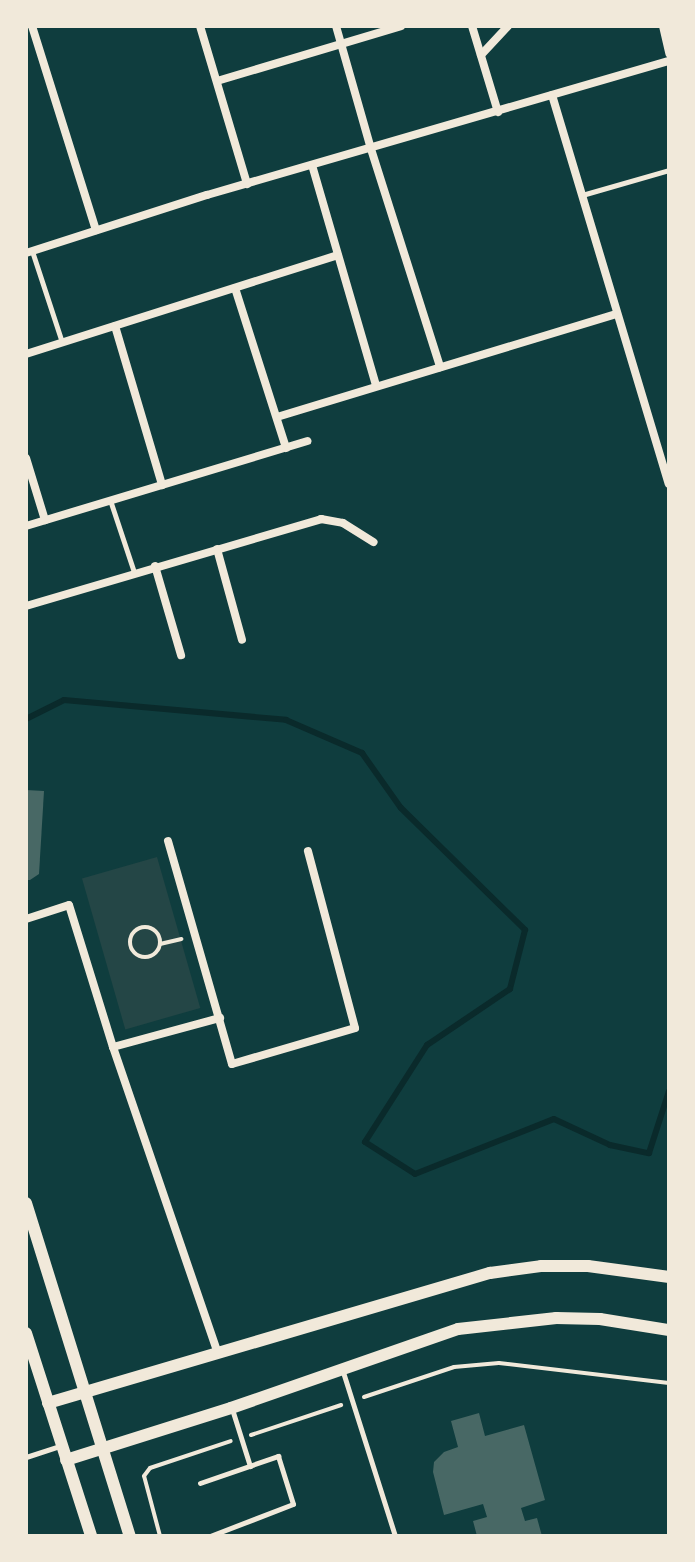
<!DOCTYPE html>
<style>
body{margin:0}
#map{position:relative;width:695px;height:1562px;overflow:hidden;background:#0f3d3e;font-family:"Work Sans",sans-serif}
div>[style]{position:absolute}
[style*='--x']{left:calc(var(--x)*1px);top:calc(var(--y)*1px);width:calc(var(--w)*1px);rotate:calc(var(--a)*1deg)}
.green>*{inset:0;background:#244646;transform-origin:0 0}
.stream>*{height:6px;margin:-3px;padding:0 3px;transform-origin:3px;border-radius:3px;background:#0a2a2b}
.building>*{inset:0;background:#486865}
.path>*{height:4px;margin:-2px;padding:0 2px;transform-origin:2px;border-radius:2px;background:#f1e9da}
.path>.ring{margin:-2px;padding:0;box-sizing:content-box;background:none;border:4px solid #f1e9da;border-radius:50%}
.service>*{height:5px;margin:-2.5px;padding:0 2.5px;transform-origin:2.5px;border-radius:2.5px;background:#f1e9da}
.minor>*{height:8px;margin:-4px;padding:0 4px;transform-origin:4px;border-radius:4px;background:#f1e9da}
.tertiary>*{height:12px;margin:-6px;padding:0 6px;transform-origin:6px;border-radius:6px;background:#f1e9da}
span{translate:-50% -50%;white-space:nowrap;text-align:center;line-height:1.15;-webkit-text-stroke:7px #f1e9da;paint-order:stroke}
.frame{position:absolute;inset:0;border:28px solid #f1e9da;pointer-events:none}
</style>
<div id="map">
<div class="green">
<div style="left:157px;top:857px;width:157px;height:78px;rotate:74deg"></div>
</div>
<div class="stream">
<div style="--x:26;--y:719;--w:42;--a:-26.6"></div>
<div style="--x:64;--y:700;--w:223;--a:5.1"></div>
<div style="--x:286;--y:720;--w:83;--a:23.5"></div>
<div style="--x:362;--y:753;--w:67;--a:54.7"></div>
<div style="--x:401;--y:808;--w:174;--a:44.5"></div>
<div style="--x:525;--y:930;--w:61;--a:104.3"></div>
<div style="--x:510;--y:989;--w:100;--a:146"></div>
<div style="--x:427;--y:1045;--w:115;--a:122.6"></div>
<div style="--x:365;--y:1142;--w:59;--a:32.6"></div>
<div style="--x:415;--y:1174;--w:149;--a:-21.6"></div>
<div style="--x:554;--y:1119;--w:62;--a:24.9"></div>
<div style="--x:610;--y:1145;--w:40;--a:12"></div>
<div style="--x:649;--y:1153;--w:65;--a:-72.1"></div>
</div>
<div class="building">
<div style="clip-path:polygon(26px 790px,44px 791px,39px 874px,30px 880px,26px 880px)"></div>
<div style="clip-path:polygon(479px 1413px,485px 1436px,524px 1425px,545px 1500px,521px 1508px,525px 1521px,537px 1518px,542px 1536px,477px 1536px,473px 1521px,487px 1517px,483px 1504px,444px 1515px,433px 1472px,434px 1462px,444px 1452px,458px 1447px,451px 1421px)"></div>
</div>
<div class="path">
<div class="ring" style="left:130px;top:927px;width:26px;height:26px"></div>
<div style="--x:160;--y:944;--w:22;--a:-13"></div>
<div style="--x:364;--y:1397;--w:95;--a:-18.4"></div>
<div style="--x:454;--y:1367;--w:45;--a:-5.1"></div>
<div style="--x:499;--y:1363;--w:171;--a:6.7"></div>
<div style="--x:251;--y:1435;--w:95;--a:-18.4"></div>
<div style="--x:160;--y:1536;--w:62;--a:-104.9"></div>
<div style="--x:144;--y:1476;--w:10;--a:-53"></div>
<div style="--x:150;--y:1468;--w:85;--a:-18.4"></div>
</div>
<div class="service">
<div style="--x:582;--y:195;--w:91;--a:-16"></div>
<div style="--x:32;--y:251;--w:96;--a:71.8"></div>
<div style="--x:111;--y:503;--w:73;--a:71.6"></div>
<div style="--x:343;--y:1372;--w:172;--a:72.4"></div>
<div style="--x:232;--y:1409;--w:60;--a:72.5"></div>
<div style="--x:26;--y:1457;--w:35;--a:-18"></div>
<div style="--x:200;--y:1483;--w:83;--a:-19.1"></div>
<div style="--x:278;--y:1456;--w:50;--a:72.6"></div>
<div style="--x:293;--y:1504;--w:89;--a:158.9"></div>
</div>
<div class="minor">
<div style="--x:32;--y:26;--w:214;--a:72.6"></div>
<div style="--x:200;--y:26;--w:165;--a:73.4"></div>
<div style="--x:336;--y:26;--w:128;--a:74.1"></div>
<div style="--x:371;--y:149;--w:229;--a:72.4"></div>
<div style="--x:472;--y:26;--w:90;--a:73.2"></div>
<div style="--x:663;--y:26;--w:28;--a:77"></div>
<div style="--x:481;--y:55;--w:40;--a:-47"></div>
<div style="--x:217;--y:81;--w:192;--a:-16.6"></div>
<div style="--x:552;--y:95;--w:406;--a:73.3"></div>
<div style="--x:312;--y:165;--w:230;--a:73.8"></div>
<div style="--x:26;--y:253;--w:190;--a:-17.8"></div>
<div style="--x:207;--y:195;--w:481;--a:-16.2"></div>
<div style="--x:235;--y:288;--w:168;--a:72.3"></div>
<div style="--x:115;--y:326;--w:166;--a:73.5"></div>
<div style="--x:26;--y:354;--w:327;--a:-17.6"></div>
<div style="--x:277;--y:417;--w:355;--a:-16.9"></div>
<div style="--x:26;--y:458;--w:65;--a:73"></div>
<div style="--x:26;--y:526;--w:294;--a:-16.8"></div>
<div style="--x:217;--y:549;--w:94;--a:74.6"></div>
<div style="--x:155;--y:566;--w:93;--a:73.7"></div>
<div style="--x:26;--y:606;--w:308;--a:-16.4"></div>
<div style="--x:321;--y:519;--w:22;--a:10"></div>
<div style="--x:343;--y:523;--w:36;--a:32"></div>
<div style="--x:168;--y:841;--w:232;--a:74"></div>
<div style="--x:232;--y:1064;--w:128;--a:-16.3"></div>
<div style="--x:355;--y:1028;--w:183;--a:-104.9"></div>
<div style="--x:26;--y:919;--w:45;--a:-18"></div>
<div style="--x:69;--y:905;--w:149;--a:72.8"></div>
<div style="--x:113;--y:1047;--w:324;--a:71.1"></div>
<div style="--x:113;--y:1047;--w:111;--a:-15.2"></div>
</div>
<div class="tertiary">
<div style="--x:26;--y:1203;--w:349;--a:72.7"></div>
<div style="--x:26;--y:1333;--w:213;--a:72.2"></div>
<div style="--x:48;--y:1403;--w:461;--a:-16.4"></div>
<div style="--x:490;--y:1273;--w:51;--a:-7.8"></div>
<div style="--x:541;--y:1266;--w:47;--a:0"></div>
<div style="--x:588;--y:1266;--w:82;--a:7.7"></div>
<div style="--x:66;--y:1460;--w:173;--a:-17.5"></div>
<div style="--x:231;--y:1408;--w:240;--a:-19.2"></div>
<div style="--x:458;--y:1329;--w:99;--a:-6.4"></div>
<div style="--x:556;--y:1318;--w:44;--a:1.3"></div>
<div style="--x:600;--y:1319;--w:70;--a:9.1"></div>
</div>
<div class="frame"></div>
</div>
